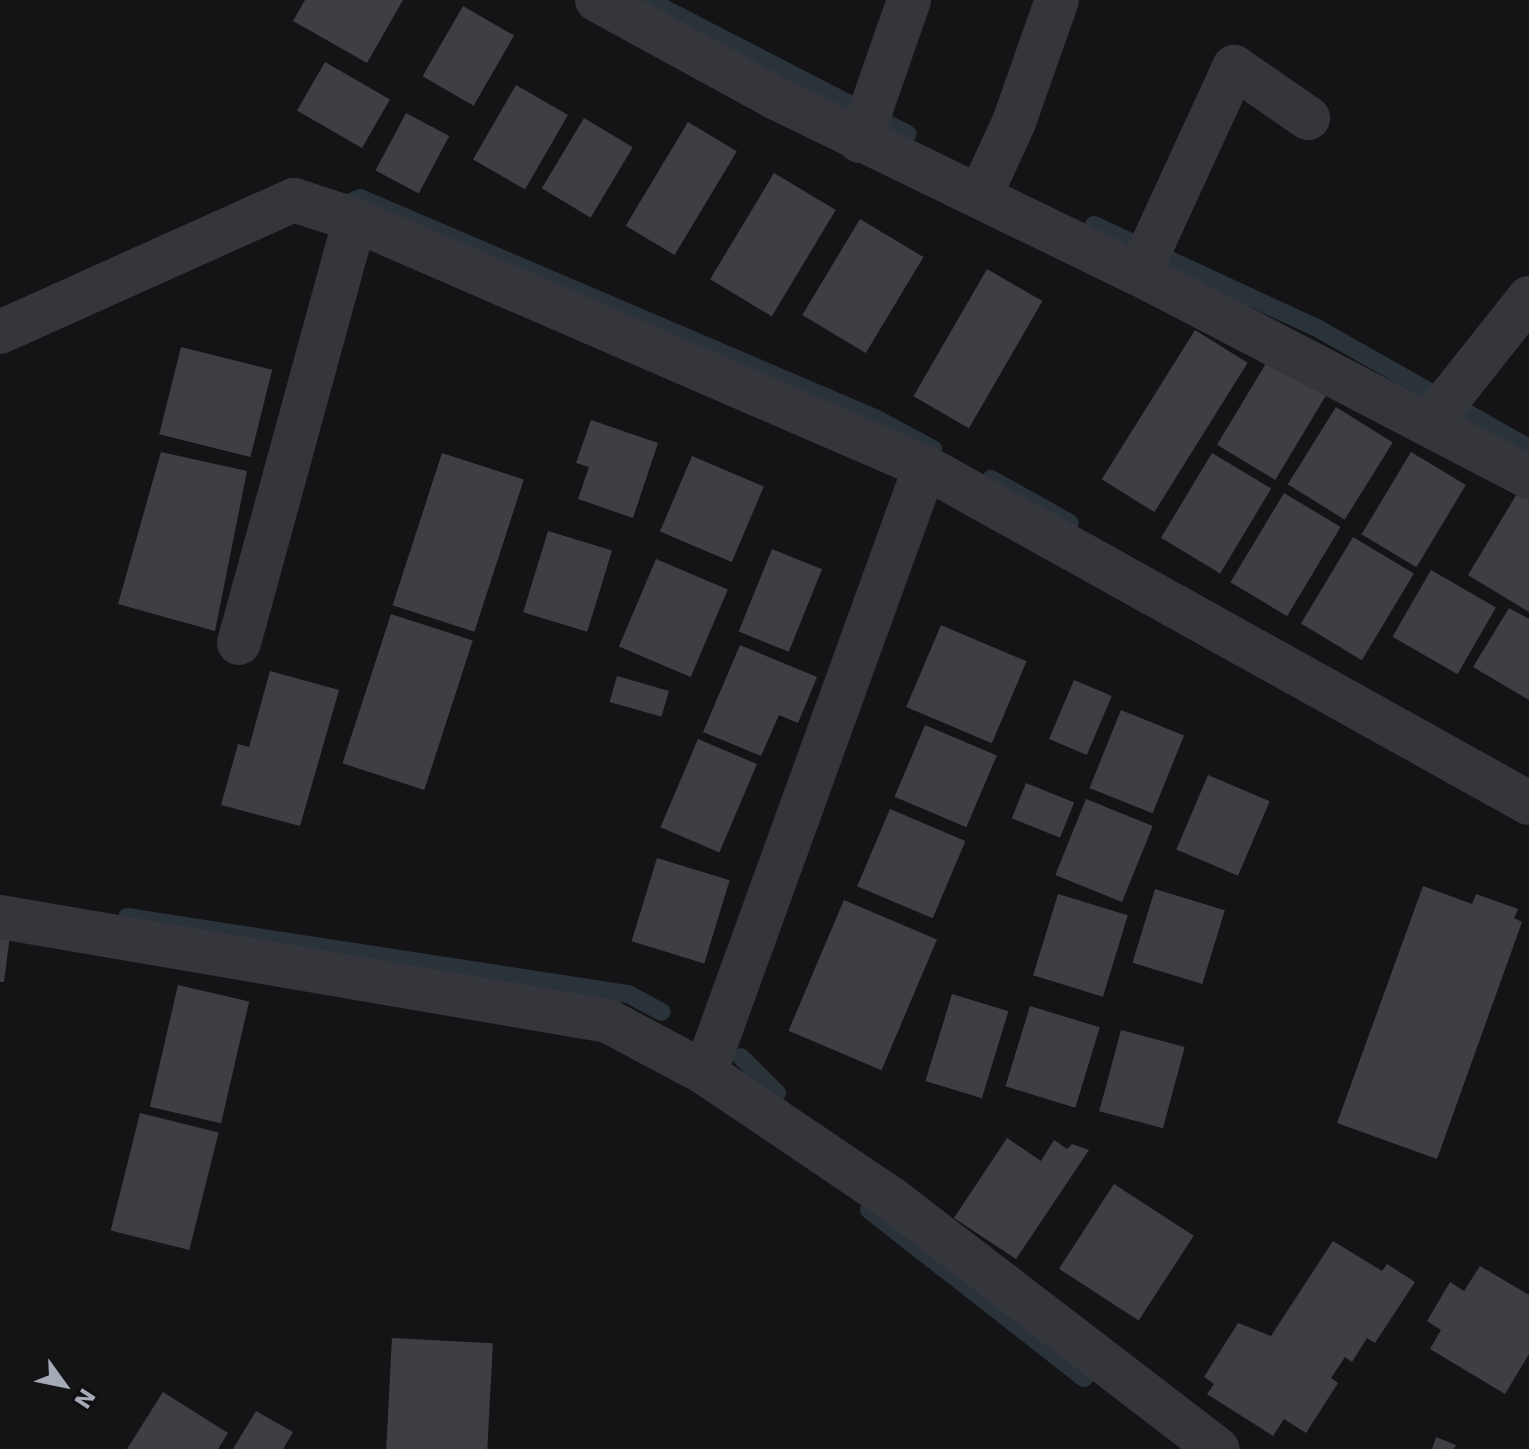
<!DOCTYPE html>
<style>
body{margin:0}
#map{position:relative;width:1529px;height:1449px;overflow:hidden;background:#141416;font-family:"DejaVu Sans",sans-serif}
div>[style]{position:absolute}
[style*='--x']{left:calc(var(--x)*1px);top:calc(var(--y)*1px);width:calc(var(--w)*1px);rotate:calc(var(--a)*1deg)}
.stream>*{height:18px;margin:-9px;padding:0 9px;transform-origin:9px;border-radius:9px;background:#2a333a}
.building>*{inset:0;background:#3e3f43;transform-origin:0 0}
.minor>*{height:44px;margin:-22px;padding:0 22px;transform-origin:22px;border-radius:22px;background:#35363b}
span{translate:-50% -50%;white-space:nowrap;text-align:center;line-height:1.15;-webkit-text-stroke:6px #0f0f11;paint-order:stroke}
.north{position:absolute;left:24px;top:1345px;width:80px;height:80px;-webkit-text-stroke:6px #0f0f11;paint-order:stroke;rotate:123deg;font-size:22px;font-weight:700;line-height:32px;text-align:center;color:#a5abb6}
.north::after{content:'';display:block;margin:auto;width:28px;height:36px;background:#a5abb6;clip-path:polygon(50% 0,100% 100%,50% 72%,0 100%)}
</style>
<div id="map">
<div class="stream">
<div style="--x:648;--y:0;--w:292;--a:27.3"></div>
<div style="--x:351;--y:202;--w:10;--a:-24"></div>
<div style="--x:360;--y:198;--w:560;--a:23.13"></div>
<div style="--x:875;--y:418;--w:66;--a:28.1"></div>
<div style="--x:1094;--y:225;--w:246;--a:24.8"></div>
<div style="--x:1317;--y:328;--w:244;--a:29.5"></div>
<div style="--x:991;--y:479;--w:90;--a:29.1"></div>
<div style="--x:127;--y:917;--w:507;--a:8.74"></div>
<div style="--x:628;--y:994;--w:38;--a:28"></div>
<div style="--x:741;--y:1057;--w:51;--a:45"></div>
<div style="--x:869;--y:1210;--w:273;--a:38"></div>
</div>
<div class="building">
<div style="clip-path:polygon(305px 0,403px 0,367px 63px,293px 21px)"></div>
<div style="left:463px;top:6px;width:59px;height:81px;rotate:30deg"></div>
<div style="left:325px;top:62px;width:75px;height:56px;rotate:30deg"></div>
<div style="left:516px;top:85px;width:60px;height:86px;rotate:30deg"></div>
<div style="left:406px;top:113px;width:49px;height:65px;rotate:28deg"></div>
<div style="left:584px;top:118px;width:57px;height:82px;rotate:31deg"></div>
<div style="left:688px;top:122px;width:57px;height:121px;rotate:31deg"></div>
<div style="left:774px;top:173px;width:72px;height:124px;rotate:31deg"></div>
<div style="left:860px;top:219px;width:74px;height:112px;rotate:31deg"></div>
<div style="left:987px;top:269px;width:64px;height:147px;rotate:30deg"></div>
<div style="left:1195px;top:330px;width:62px;height:176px;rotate:32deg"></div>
<div style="left:181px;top:347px;width:94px;height:90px;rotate:14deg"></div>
<div style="left:1268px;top:360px;width:68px;height:99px;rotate:31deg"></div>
<div style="left:1336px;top:407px;width:67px;height:91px;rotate:32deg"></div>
<div style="clip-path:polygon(591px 420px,658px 443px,633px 518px,578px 499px,589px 467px,576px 463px)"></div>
<div style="clip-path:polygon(161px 452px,247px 471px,215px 631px,118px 604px)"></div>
<div style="left:1411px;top:452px;width:64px;height:96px;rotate:31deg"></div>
<div style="left:442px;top:453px;width:86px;height:160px;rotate:18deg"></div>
<div style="left:1212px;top:453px;width:69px;height:99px;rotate:31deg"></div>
<div style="left:692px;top:456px;width:78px;height:82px;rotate:23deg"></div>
<div style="clip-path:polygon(1518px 492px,1529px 499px,1529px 612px,1468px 575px)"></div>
<div style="left:1284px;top:493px;width:66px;height:104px;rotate:31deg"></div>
<div style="left:548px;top:531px;width:67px;height:85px;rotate:17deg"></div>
<div style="left:1353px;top:537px;width:71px;height:101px;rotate:31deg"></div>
<div style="left:772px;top:549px;width:54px;height:89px;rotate:22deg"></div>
<div style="left:656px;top:559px;width:78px;height:95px;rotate:23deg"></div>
<div style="left:1431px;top:570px;width:75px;height:77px;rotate:30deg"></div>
<div style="clip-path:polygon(1509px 608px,1529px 619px,1529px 700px,1473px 667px)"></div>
<div style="left:391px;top:614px;width:86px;height:157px;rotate:18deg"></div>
<div style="left:941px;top:625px;width:93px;height:89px;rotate:23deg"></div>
<div style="clip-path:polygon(740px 645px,817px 677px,798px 723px,779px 715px,761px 756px,703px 732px)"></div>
<div style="clip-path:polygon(270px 671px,339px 690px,300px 826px,221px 805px,238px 744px,249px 747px)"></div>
<div style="left:617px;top:676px;width:54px;height:27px;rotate:16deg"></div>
<div style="left:1074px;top:680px;width:41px;height:64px;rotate:23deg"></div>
<div style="left:1121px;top:710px;width:68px;height:84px;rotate:22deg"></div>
<div style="left:925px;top:725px;width:78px;height:78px;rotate:23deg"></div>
<div style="left:698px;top:739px;width:64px;height:96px;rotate:23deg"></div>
<div style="left:1208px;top:775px;width:67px;height:81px;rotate:23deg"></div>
<div style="left:1026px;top:783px;width:52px;height:38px;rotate:22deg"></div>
<div style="left:1086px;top:799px;width:72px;height:82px;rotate:22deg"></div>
<div style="left:890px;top:809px;width:82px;height:84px;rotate:23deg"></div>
<div style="left:657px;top:858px;width:76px;height:87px;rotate:17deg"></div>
<div style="clip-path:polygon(1423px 886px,1472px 904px,1476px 894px,1518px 909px,1514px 918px,1522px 922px,1437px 1159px,1337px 1123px)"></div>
<div style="left:1155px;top:889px;width:73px;height:77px;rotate:17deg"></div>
<div style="left:1058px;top:894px;width:73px;height:85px;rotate:17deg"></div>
<div style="left:844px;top:900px;width:101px;height:142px;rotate:23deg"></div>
<div style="clip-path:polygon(0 933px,10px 935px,4px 982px,0 982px)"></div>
<div style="left:178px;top:985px;width:73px;height:125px;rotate:13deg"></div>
<div style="left:952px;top:994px;width:59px;height:91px;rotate:17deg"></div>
<div style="left:1030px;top:1006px;width:73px;height:84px;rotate:17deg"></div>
<div style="left:1121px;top:1030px;width:66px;height:84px;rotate:15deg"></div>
<div style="left:140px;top:1113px;width:81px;height:121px;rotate:14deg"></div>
<div style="clip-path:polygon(1007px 1138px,1041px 1161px,1054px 1140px,1067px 1149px,1072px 1144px,1089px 1150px,1016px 1259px,954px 1218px)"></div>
<div style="left:1114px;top:1184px;width:95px;height:101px;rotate:33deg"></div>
<div style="clip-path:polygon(1333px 1241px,1382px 1271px,1387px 1264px,1415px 1282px,1375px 1343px,1367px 1338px,1352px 1362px,1345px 1357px,1331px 1378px,1338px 1383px,1306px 1433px,1284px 1419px,1273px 1436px,1207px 1394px,1214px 1384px,1204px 1377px,1238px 1323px,1271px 1336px)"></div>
<div style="clip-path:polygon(1480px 1266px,1529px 1295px,1529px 1354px,1505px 1394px,1430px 1349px,1441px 1330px,1427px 1321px,1450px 1282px,1464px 1291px)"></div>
<div style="left:392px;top:1338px;width:101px;height:111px;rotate:3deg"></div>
<div style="clip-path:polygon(163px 1392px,228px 1433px,218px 1449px,127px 1449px)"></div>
<div style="clip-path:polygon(256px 1411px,293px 1432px,283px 1449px,233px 1449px)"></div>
<div style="clip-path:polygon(1436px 1437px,1456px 1445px,1454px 1449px,1432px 1449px)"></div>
</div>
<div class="minor">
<div style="--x:597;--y:0;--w:202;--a:28.7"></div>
<div style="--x:774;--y:97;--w:406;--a:25.9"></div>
<div style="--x:1139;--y:274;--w:440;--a:27.5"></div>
<div style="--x:860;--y:141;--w:149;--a:-70.8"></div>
<div style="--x:980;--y:196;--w:81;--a:-65.3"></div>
<div style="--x:1014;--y:122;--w:129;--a:-70.6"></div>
<div style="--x:1139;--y:274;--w:228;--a:-65.3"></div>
<div style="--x:1234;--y:67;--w:90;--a:34.6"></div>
<div style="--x:0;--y:332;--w:322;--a:-24.2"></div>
<div style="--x:294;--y:200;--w:64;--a:18.2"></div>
<div style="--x:355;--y:220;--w:621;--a:23.43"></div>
<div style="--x:925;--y:467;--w:691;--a:29.09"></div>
<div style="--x:1429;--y:424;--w:161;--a:-51.6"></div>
<div style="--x:239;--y:643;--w:439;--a:-74.7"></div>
<div style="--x:0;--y:917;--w:617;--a:9.71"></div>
<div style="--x:608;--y:1021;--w:110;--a:28.2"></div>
<div style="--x:705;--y:1073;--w:222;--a:34"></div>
<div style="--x:889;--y:1197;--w:414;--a:37.5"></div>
<div style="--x:705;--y:1073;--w:645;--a:-70.05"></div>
</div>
<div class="north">N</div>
</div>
